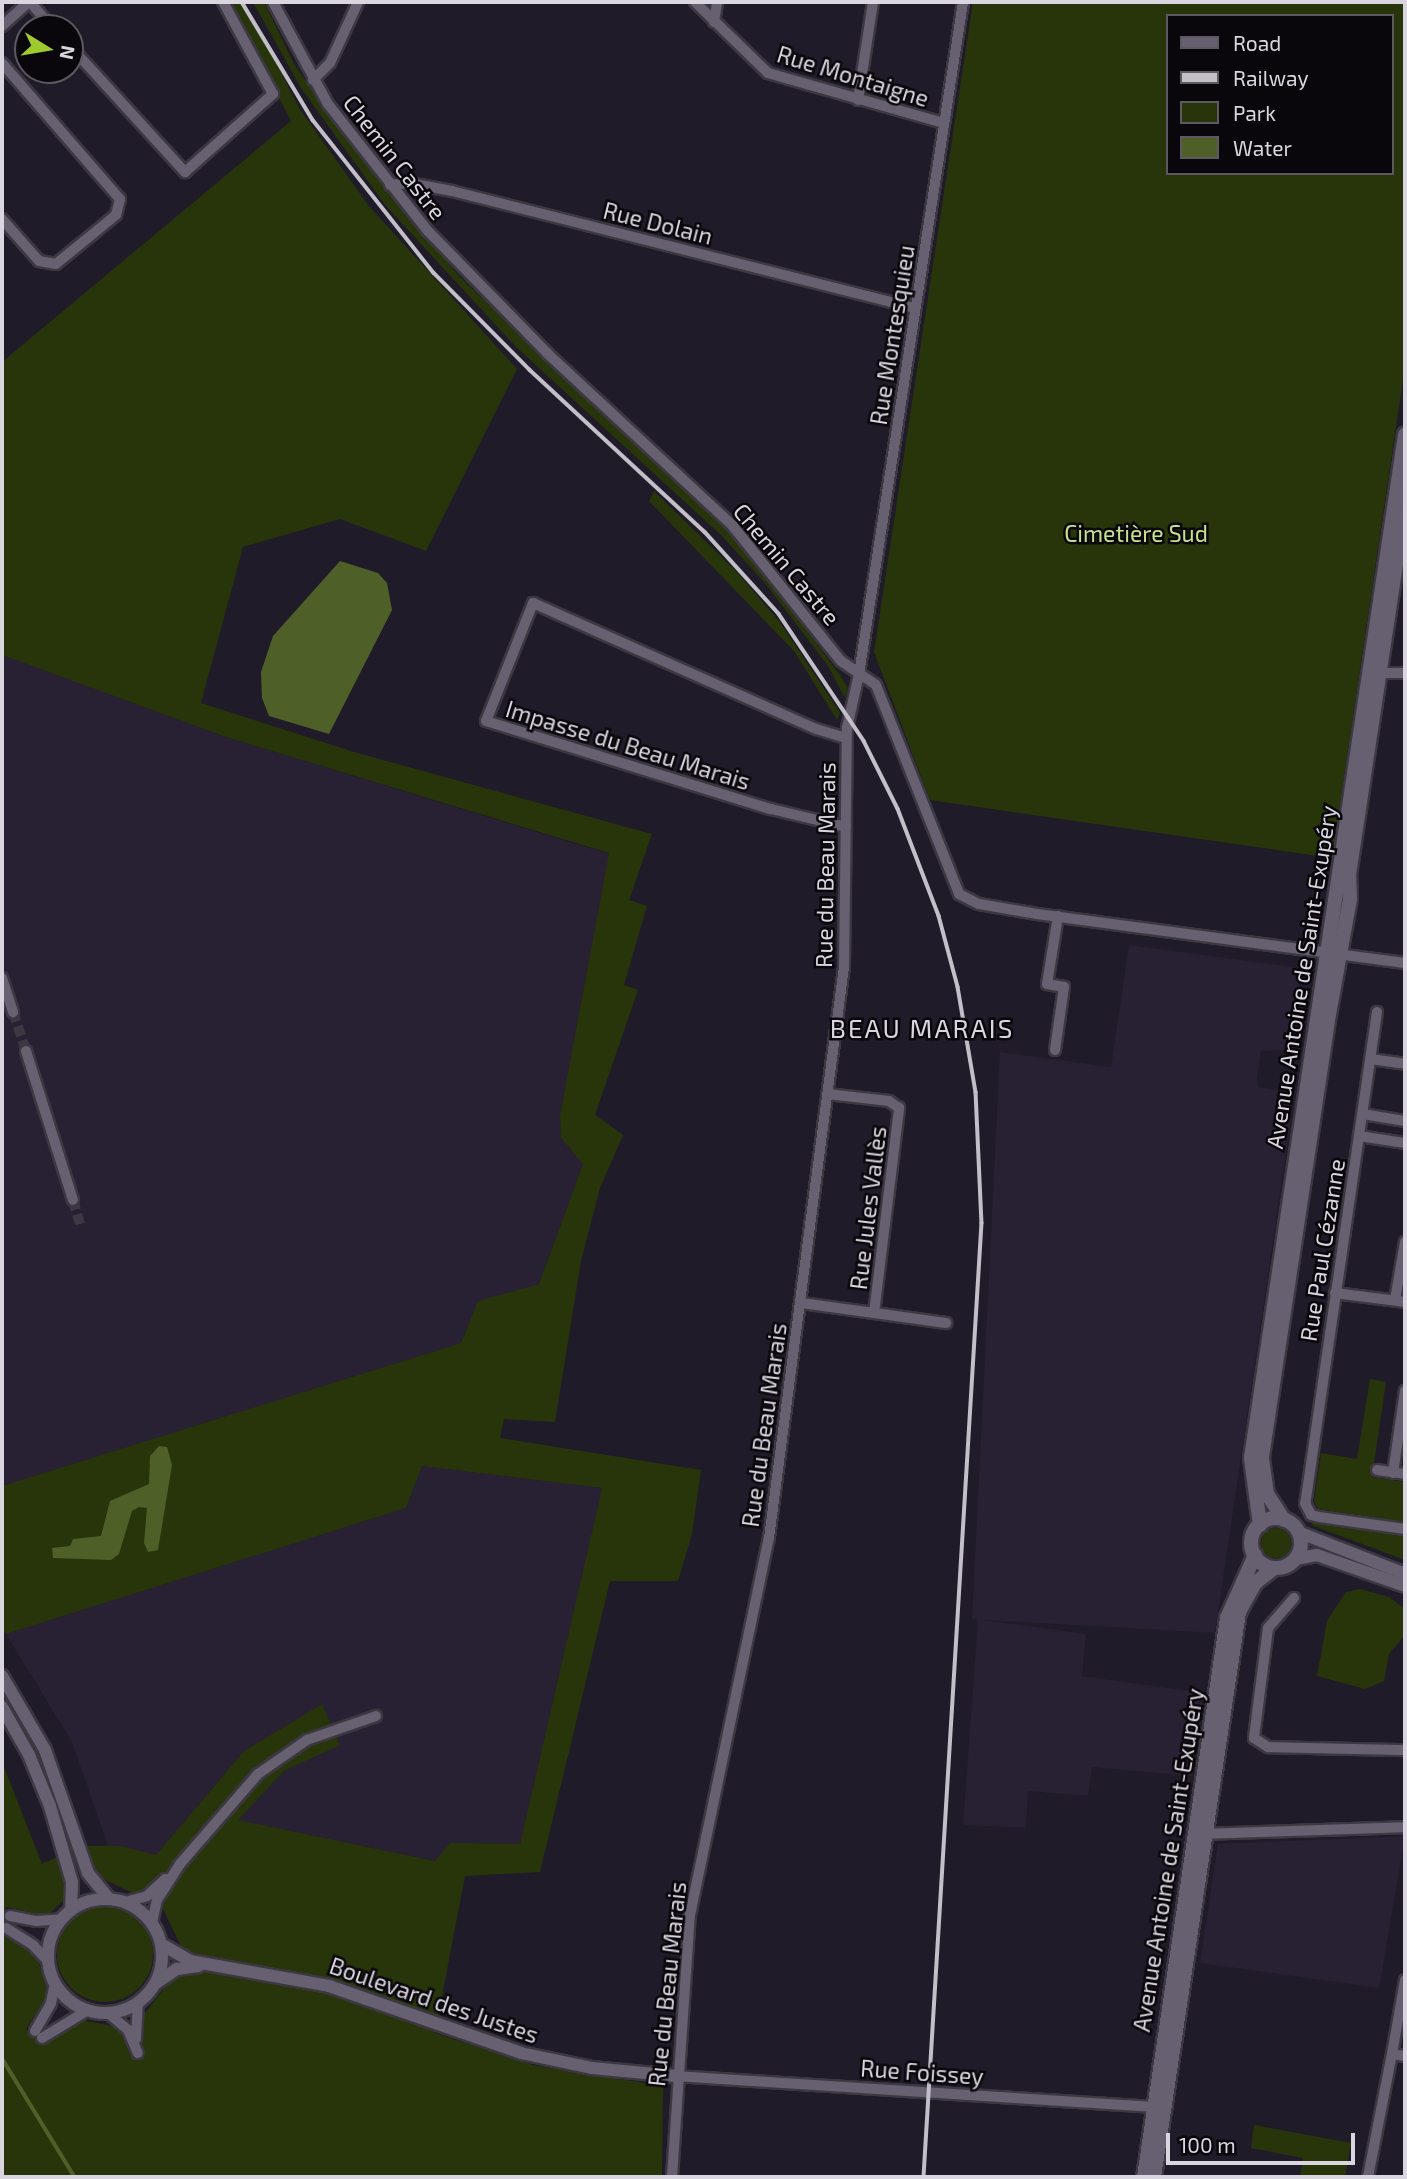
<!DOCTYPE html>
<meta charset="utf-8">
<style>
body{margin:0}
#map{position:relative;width:1407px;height:2179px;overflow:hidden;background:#201b28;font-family:"Exo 2",sans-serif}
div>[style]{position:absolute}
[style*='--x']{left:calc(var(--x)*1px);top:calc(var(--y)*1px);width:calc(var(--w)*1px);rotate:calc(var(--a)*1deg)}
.built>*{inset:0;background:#282033}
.green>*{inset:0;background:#28350a}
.round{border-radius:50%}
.water>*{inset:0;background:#4e6028}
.stream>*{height:3.5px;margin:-1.75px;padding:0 1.75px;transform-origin:1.75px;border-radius:1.75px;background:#4e6028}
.minor-tunnel>*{height:10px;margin-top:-5px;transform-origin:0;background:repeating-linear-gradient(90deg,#3c3743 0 10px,transparent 0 15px)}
.roads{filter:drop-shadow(2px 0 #3c3842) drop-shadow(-2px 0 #3c3842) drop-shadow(0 2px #3c3842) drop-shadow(0 -2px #3c3842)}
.minor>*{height:10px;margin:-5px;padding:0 5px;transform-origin:5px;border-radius:5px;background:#666070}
.tertiary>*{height:12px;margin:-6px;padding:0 6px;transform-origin:6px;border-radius:6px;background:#666070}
.tertiary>.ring{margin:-6px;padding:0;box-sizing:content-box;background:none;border:12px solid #666070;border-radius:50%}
.secondary>*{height:14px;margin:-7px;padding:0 7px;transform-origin:7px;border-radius:7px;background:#666070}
.secondary>.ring{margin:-7px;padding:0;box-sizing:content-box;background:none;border:14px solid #666070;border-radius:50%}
.rail>*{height:3.5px;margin:-1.75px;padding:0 1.75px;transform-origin:1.75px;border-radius:1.75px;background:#c2bfc8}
span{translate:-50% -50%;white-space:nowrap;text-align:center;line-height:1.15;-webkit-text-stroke:5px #09070c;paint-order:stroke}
.street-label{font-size:23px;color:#d9d6df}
.park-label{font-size:23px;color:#c4e18d}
.quarter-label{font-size:26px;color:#d9d6df;letter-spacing:2px}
.frame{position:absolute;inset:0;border:4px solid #d9d6df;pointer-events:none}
.legend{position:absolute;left:1166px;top:14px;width:228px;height:161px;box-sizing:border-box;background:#09070c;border:2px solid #5c5a60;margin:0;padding:9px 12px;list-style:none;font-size:21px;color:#d9d6df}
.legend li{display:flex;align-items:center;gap:14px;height:35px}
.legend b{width:35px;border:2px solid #5c5a60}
.north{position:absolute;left:14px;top:14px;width:70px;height:70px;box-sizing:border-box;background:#09070c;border:2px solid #5c5a60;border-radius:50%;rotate:101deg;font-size:19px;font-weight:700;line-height:28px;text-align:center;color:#d9d6df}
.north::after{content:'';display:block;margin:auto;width:24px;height:32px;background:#9eca2e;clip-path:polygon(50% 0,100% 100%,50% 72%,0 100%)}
.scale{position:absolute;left:1166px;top:2133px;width:189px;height:32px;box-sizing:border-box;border:4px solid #d9d6df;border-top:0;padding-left:9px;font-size:21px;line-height:24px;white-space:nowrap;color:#d9d6df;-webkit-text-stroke:5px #09070c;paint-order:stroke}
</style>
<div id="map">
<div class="built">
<div style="clip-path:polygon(2px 655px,226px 737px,609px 854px,560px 1115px,561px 1138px,583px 1164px,539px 1284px,478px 1302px,461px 1343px,2px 1486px)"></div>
<div style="clip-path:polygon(1129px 945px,1299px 968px,1301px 972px,1286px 1050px,1261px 1051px,1257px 1079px,1258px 1087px,1295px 1092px,1215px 1633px,983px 1620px,1086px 1634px,1082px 1676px,1203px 1693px,1192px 1776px,1092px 1767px,1088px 1796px,1028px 1791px,1026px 1828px,963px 1825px,978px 1620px,972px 1619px,1000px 1052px,1111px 1067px)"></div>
<div style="clip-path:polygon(422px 1466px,602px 1488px,520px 1844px,450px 1843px,436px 1861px,237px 1820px,284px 1771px,339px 1745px,322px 1704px,244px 1751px,156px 1855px,108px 1846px,72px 1742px,6px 1634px,406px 1508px)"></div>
<div style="clip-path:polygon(1405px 1836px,1379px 1988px,1200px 1963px,1218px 1844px)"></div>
</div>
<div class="green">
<div style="clip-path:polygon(230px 2px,244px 2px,301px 111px,369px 206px,517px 369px,426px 551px,340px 519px,243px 547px,201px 703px,354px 752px,652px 834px,629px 900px,647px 906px,624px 985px,638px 990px,595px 1115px,623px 1135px,600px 1188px,581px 1261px,555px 1422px,504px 1419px,500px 1438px,701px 1470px,692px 1534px,678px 1581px,610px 1581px,540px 1872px,465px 1876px,435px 2033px,533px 2065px,663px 2086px,662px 2177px,2px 2177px,2px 1934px,33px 1951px,37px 1958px,47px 1985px,45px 1999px,26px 2029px,44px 2044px,82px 2020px,117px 2027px,147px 2011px,173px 1976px,213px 1971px,213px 1961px,182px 1948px,162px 1907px,95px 1875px,88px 1846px,120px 1846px,156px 1855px,244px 1751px,322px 1704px,340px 1745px,284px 1771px,238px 1820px,435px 1861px,450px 1843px,520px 1844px,602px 1488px,422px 1466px,406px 1508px,6px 1634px,2px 1629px,2px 1486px,461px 1343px,478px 1301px,539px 1284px,583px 1164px,561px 1138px,560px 1115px,609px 853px,226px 737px,2px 655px,2px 362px,291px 121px)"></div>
<div style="clip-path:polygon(253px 2px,264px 2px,294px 64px,341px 131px,459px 276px,738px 540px,840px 675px,848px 688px,845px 698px,828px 666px,765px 583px,721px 535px,516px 347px,386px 206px,301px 88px)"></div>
<div style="clip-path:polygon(evenodd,973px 2px,1405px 2px,1405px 366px,1332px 858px,930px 800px,874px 652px,973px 2px,1167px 16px,1391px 16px,1391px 173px,1167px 173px,1167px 16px)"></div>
<div style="clip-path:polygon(654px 491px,735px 570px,779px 621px,840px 713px,837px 720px,794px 651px,649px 501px)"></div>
<div style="clip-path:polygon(1370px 1379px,1386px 1382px,1372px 1477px,1405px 1482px,1405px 1522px,1318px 1509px,1314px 1502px,1321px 1453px,1357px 1459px)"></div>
<div style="clip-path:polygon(1313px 1520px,1405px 1534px,1405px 1560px,1311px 1525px)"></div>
<div class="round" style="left:1261px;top:1528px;width:30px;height:30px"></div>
<div style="clip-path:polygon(1360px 1589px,1389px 1597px,1405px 1609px,1405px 1635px,1389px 1654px,1384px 1681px,1365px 1689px,1317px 1676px,1327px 1621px,1346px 1592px)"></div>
<div style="clip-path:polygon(2px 1762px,42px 1864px,59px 1856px,65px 1875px,63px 1901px,47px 1916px,6px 1907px,2px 1922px)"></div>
<div class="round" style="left:57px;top:1906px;width:96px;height:96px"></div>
<div style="clip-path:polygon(1254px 2125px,1351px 2143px,1345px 2177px,1300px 2177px,1303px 2158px,1251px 2148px)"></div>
</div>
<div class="water">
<div style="clip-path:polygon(340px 561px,378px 573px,387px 583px,392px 610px,329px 734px,269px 716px,262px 698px,261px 672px,273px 636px)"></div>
<div style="clip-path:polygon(159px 1446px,167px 1447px,172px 1465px,158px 1550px,148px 1552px,144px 1543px,147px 1508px,139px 1507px,132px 1511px,119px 1554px,111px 1560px,53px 1558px,52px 1548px,70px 1546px,73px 1539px,101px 1536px,110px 1501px,149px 1484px,150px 1456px)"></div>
</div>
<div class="stream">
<div style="--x:2;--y:2058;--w:140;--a:58.5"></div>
</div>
<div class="minor-tunnel">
<div style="--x:13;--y:1012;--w:41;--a:71.6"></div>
<div style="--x:73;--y:1200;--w:29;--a:74"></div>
</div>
<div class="roads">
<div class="minor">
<div style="--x:30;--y:2;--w:35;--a:49"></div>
<div style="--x:273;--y:2;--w:116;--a:61.7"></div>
<div style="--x:328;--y:104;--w:162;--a:51.8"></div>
<div style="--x:428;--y:231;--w:172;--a:45.7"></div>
<div style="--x:548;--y:354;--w:251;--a:42.9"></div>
<div style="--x:732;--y:525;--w:174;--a:51.3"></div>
<div style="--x:841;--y:661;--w:42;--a:34.4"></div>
<div style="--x:876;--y:685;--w:225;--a:68.3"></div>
<div style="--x:959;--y:894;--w:22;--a:27"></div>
<div style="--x:979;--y:904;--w:59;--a:9.8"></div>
<div style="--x:1037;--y:914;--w:371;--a:7.6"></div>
<div style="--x:695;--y:2;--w:102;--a:44.2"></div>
<div style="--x:768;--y:73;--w:183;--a:15.9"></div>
<div style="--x:714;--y:22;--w:20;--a:-81"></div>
<div style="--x:2;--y:26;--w:36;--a:-42"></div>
<div style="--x:70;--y:46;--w:171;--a:47.6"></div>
<div style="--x:185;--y:172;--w:118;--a:-41.6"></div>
<div style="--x:273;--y:94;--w:105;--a:-118.5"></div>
<div style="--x:2;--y:63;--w:180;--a:49.1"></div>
<div style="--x:120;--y:199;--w:16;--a:104"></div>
<div style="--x:116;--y:215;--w:77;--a:140.8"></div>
<div style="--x:56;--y:264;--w:17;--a:-170"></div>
<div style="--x:39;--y:261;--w:56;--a:-131.4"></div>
<div style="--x:313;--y:80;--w:24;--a:-45"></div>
<div style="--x:330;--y:63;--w:67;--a:-65.3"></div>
<div style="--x:858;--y:100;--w:99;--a:-81.3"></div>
<div style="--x:390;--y:185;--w:19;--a:-6"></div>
<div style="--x:409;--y:183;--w:44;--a:10.5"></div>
<div style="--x:452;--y:191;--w:478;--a:14.2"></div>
<div style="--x:1374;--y:673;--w:31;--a:0"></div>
<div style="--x:846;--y:738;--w:31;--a:-163"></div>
<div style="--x:816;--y:729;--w:310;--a:-156"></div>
<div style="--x:533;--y:603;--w:127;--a:111.7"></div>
<div style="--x:486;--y:721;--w:298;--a:17.2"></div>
<div style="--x:771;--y:809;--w:77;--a:13.5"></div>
<div style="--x:2;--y:978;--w:36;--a:72"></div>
<div style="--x:1377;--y:1012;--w:496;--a:98.3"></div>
<div style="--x:1305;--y:1503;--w:13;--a:63"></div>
<div style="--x:1311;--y:1515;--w:8;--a:14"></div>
<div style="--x:1319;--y:1517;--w:87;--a:7.9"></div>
<div style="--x:1055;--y:1050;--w:64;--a:-81.9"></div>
<div style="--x:1064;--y:987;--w:17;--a:-170"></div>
<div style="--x:1047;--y:984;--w:69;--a:-80.8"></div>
<div style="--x:26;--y:1051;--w:156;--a:72.5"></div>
<div style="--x:1371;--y:1059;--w:34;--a:8"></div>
<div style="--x:1363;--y:1114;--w:43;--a:9.5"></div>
<div style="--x:1359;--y:1136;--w:47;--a:8.7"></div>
<div style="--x:1335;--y:1293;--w:71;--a:7.3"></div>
<div style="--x:1395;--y:1300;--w:59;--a:-80.2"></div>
<div style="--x:801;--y:1303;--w:74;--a:7.8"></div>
<div style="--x:874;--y:1313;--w:207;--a:-83"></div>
<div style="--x:899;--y:1108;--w:12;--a:-145"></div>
<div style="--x:889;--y:1101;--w:62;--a:-173.6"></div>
<div style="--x:874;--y:1313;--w:73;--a:7.9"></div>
<div style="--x:1377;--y:1470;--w:28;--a:8"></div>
<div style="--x:1393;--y:1473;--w:83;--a:-81.7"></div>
<div style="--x:1294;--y:1598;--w:40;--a:131"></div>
<div style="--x:1268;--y:1628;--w:111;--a:97.3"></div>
<div style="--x:1254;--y:1738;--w:17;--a:33"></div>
<div style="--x:1268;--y:1747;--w:137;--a:1.3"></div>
<div style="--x:1199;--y:1834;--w:206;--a:-1.9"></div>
<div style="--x:125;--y:1902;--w:23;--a:-15"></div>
<div style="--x:147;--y:1896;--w:25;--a:-43"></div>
<div style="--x:10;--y:1916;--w:26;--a:11"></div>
<div style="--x:36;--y:1921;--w:26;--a:-4"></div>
<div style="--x:152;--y:1923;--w:24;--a:-78"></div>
<div style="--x:157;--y:1900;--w:43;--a:-57.4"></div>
<div style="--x:180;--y:1864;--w:119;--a:-49.1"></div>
<div style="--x:258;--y:1774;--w:60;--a:-34.8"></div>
<div style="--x:307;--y:1740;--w:73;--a:-19.2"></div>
<div style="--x:6;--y:1928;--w:32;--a:32"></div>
<div style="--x:33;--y:1945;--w:23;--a:47"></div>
<div style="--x:108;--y:2013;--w:26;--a:40"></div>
<div style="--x:128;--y:2030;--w:25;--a:67"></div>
<div style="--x:35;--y:2031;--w:32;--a:-60"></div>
<div style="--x:51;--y:2003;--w:21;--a:-79"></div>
<div style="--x:42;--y:2038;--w:54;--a:-31.3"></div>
<div style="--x:136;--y:2039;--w:36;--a:-87"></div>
<div style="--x:1392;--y:2054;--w:75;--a:-80"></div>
<div style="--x:676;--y:2076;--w:482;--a:3.7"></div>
<div style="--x:672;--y:2177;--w:263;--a:-86.1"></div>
<div style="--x:690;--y:1915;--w:385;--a:-78.2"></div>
<div style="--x:769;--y:1538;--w:576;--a:-82.52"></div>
<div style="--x:844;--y:967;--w:239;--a:-89.3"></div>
<div style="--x:847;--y:728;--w:55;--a:-77.5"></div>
<div style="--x:859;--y:674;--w:680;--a:-81.2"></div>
<div style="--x:1368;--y:2177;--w:125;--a:-79"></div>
<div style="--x:1392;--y:2054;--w:13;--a:9"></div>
</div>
<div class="tertiary">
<div style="--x:1298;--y:1532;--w:115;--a:21.4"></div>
<div style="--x:1296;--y:1559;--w:21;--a:-11"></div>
<div style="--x:1317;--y:1555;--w:93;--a:19.4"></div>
<div style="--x:2;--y:1676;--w:86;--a:59.8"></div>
<div style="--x:45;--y:1750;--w:130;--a:70.7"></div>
<div style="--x:88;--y:1873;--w:33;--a:51"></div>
<div style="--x:2;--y:1707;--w:55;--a:60.6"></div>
<div style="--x:29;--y:1755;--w:55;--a:67.6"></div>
<div style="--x:50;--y:1806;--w:79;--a:73.9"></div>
<div style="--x:72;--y:1882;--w:28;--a:92"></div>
<div class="ring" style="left:48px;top:1899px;width:102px;height:102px"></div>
<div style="--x:161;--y:1944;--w:34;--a:30"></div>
<div style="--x:190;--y:1961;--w:141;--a:10.2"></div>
<div style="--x:329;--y:1986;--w:203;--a:19.2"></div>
<div style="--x:521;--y:2053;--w:73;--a:11.9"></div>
<div style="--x:592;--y:2068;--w:84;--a:5.4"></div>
<div style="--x:156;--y:1983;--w:25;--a:-34"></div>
<div style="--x:177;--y:1969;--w:22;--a:-8"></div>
</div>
<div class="secondary">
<div class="ring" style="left:1251px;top:1518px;width:36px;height:36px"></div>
<div style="--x:1284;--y:1520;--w:31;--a:-123"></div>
<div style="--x:1267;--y:1494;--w:37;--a:-98"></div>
<div style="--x:1262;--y:1457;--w:442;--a:-81.4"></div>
<div style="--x:1328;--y:1020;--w:123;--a:-79.7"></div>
<div style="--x:1350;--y:899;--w:24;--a:-92"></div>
<div style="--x:1349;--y:875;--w:376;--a:-81.4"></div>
<div style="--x:1260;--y:1525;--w:68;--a:-97.7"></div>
<div style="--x:1251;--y:1458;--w:1035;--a:-81.44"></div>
<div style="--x:1144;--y:2177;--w:565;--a:-81.55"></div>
<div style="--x:1227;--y:1618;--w:69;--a:-66"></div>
<div style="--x:1154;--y:2177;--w:571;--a:-81.44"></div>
<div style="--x:1239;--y:1612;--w:33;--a:-61"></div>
<div style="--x:1255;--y:1583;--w:24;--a:-38"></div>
</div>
</div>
<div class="rail">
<div style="--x:242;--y:2;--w:138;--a:59"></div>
<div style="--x:313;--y:120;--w:195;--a:51.7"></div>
<div style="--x:434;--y:273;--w:136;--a:45.3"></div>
<div style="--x:530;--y:370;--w:238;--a:42.8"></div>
<div style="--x:705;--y:532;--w:110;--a:47.9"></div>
<div style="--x:779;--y:614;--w:153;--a:56.2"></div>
<div style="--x:864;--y:741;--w:76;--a:63.4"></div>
<div style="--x:898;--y:809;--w:115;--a:69"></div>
<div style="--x:939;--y:916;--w:73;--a:75"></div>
<div style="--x:958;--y:987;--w:107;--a:80.3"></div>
<div style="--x:976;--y:1092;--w:131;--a:87.4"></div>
<div style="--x:982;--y:1223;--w:956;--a:93.48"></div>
</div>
<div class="street-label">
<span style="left:853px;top:76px;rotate:17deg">Rue Montaigne</span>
<span style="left:395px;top:157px;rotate:52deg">Chemin Castre</span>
<span style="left:658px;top:223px;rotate:14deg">Rue Dolain</span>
<span style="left:892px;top:335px;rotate:-81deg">Rue Montesquieu</span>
<span style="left:787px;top:564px;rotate:50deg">Chemin Castre</span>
<span style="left:628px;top:745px;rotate:17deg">Impasse du Beau Marais</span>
<span style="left:825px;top:865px;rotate:-89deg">Rue du Beau Marais</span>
<span style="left:1301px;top:977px;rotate:-81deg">Avenue Antoine de Saint-Exupéry</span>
<span style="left:868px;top:1208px;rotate:-83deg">Rue Jules Vallès</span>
<span style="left:1322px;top:1250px;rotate:-81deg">Rue Paul Cézanne</span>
<span style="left:764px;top:1425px;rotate:-82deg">Rue du Beau Marais</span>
<span style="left:1168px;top:1860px;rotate:-81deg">Avenue Antoine de Saint-Exupéry</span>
<span style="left:667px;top:1984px;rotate:-84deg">Rue du Beau Marais</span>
<span style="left:434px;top:2000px;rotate:19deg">Boulevard des Justes</span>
<span style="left:922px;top:2072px;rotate:4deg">Rue Foissey</span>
</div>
<div class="park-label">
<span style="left:1136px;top:533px">Cimetière Sud</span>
</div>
<div class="quarter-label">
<span style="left:922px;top:1028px">BEAU MARAIS</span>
</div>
<div class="frame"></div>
<ul class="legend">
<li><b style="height:9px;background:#666070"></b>Road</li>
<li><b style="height:9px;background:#c2bfc8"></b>Railway</li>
<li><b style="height:19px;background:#28350a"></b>Park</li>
<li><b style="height:19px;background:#4e6028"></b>Water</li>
</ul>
<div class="north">N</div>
<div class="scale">100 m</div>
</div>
